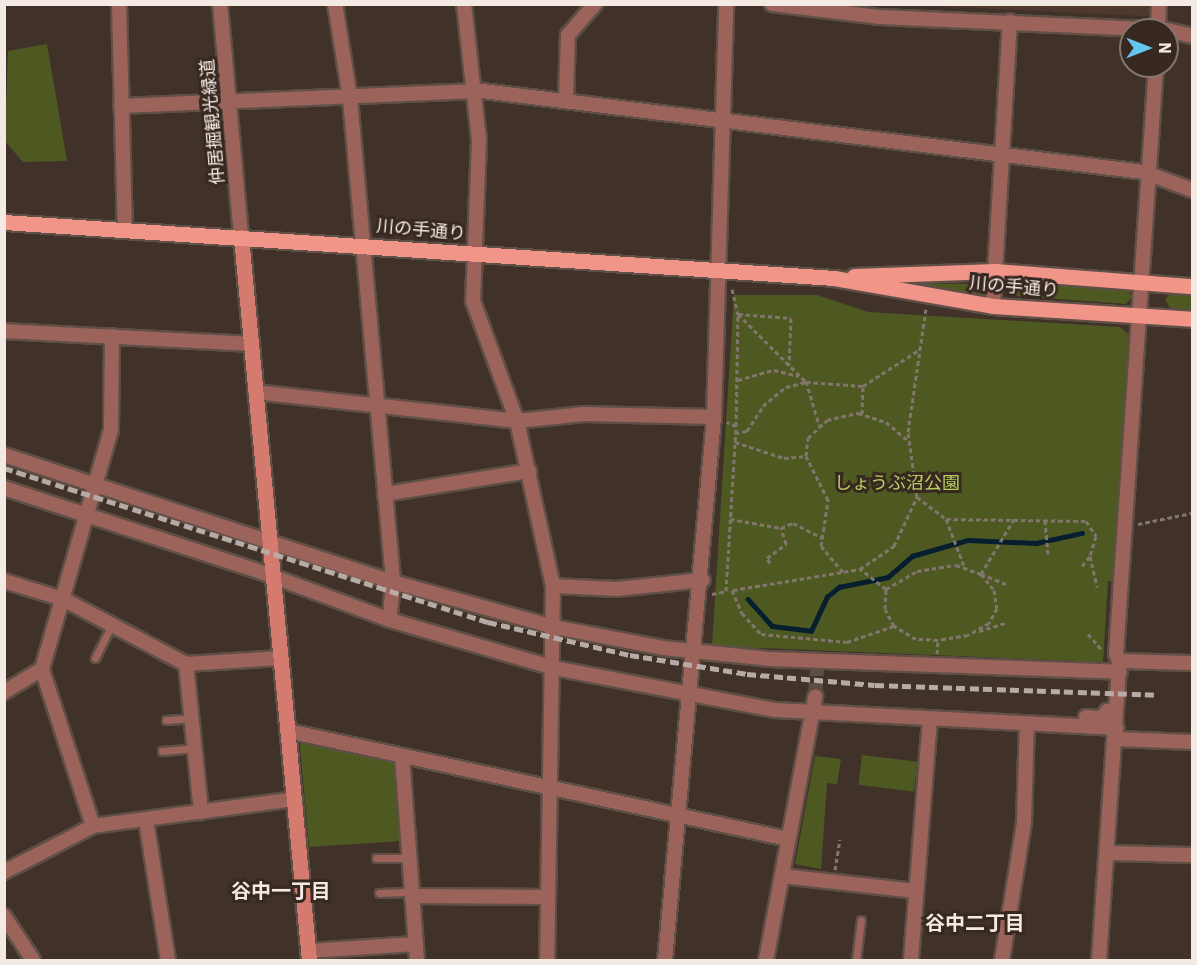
<!DOCTYPE html>
<meta charset="utf-8">
<style>
body{margin:0}
#map{position:relative;width:1197px;height:965px;overflow:hidden;background:#413229;font-family:"IBM Plex Sans","Noto Sans JP",sans-serif}
div>[style]{position:absolute}
[style*='--x']{left:calc(var(--x)*1px);top:calc(var(--y)*1px);width:calc(var(--w)*1px);rotate:calc(var(--a)*1deg)}
.built>*{inset:0;background:#4f392e}
.green>*{inset:0;background:#4e5922;transform-origin:0 0}
.stream>*{height:4.5px;margin:-2.25px;padding:0 2.25px;transform-origin:2.25px;border-radius:2.25px;background:#071e2f}
.street-tunnel>*{height:14px;margin-top:-7px;transform-origin:0;background:repeating-linear-gradient(90deg,#5c4e45 0 14px,transparent 0 21px)}
.path>*{height:3px;margin-top:-1.5px;transform-origin:0;background:repeating-linear-gradient(90deg,#82756d 0 4.5px,transparent 0 7.5px)}
.roads{filter:drop-shadow(2px 0 #5e4f47) drop-shadow(-2px 0 #5e4f47) drop-shadow(0 2px #5e4f47) drop-shadow(0 -2px #5e4f47)}
.lane>*{height:7px;margin:-3.5px;padding:0 3.5px;transform-origin:3.5px;border-radius:3.5px;background:#9c635b}
.street>*{height:14px;margin:-7px;padding:0 7px;transform-origin:7px;border-radius:7px;background:#9c635b}
.secondary>*{height:15px;margin:-7.5px;padding:0 7.5px;transform-origin:7.5px;border-radius:7.5px;background:#d57a6f}
.primary>*{height:15px;margin:-7.5px;padding:0 7.5px;transform-origin:7.5px;border-radius:7.5px;background:#f29589}
.rail>*{height:4.5px;margin-top:-2.25px;transform-origin:0;background:repeating-linear-gradient(90deg,#b7aca5 0 9px,transparent 0 13.5px)}
span{translate:-50% -50%;white-space:nowrap;text-align:center;line-height:1.15;-webkit-text-stroke:6px #372820;paint-order:stroke}
.street-label{font-size:18px;color:#f4eae4}
.park-label{font-size:18px;color:#b6cd5f}
.neighbourhood-label{font-size:20px;color:#f4eae4;font-weight:700}
.frame{position:absolute;inset:0;border:6px solid #f4eae4;pointer-events:none}
.north{position:absolute;left:1119px;top:18px;width:60px;height:60px;box-sizing:border-box;background:#372820;border:2px solid #83766e;border-radius:50%;rotate:90deg;font-size:16px;font-weight:700;line-height:24px;text-align:center;color:#f4eae4}
.north::after{content:'';display:block;margin:auto;width:21px;height:27px;background:#65c5ef;clip-path:polygon(50% 0,100% 100%,50% 72%,0 100%)}
</style>
<div id="map">
<div class="built">
<div style="clip-path:polygon(916px 5px,1153px 5px,1152px 13px,1145px 16px)"></div>
</div>
<div class="green">
<div style="clip-path:polygon(47px 44px,67px 161px,23px 162px,5px 141px,8px 51px)"></div>
<div style="clip-path:polygon(1018px 279px,1127px 288px,1132px 297px,1126px 304px,1017px 296px,1012px 287px)"></div>
<div style="clip-path:polygon(886px 283px,984px 284px,987px 298px)"></div>
<div style="clip-path:polygon(1172px 292px,1192px 293px,1192px 310px,1170px 308px,1165px 299px)"></div>
<div style="clip-path:polygon(734px 295px,817px 295px,868px 312px,1120px 327px,1134px 339px,1116px 582px,1108px 581px,1103px 662px,712px 646px)"></div>
<div style="clip-path:polygon(306px 740px,391px 759px,397px 766px,402px 841px,309px 847px,300px 745px)"></div>
<div style="left:862px;top:755px;width:56px;height:30px;rotate:7deg"></div>
<div style="clip-path:polygon(815px 756px,841px 759px,837px 784px,827px 783px,821px 869px,795px 864px)"></div>
</div>
<div class="stream">
<div style="--x:748;--y:599;--w:36;--a:48"></div>
<div style="--x:772;--y:626;--w:39;--a:7"></div>
<div style="--x:811;--y:631;--w:38;--a:-65"></div>
<div style="--x:827;--y:597;--w:16;--a:-40"></div>
<div style="--x:839;--y:587;--w:50;--a:-11.5"></div>
<div style="--x:888;--y:577;--w:32;--a:-41"></div>
<div style="--x:912;--y:556;--w:58;--a:-15.9"></div>
<div style="--x:968;--y:540;--w:68;--a:2.5"></div>
<div style="--x:1036;--y:543;--w:47;--a:-12.3"></div>
</div>
<div class="street-tunnel">
<div style="--x:815;--y:697;--w:32;--a:-86"></div>
</div>
<div class="path">
<div style="--x:732;--y:289;--w:26;--a:77"></div>
<div style="--x:738;--y:314;--w:96;--a:45"></div>
<div style="--x:738;--y:380;--w:37;--a:-16"></div>
<div style="--x:774;--y:370;--w:25;--a:14"></div>
<div style="--x:806;--y:381;--w:46;--a:73.5"></div>
<div style="--x:862;--y:414;--w:28;--a:-88"></div>
<div style="--x:736;--y:426;--w:112;--a:-89"></div>
<div style="--x:738;--y:314;--w:53;--a:4.3"></div>
<div style="--x:791;--y:318;--w:47;--a:92.4"></div>
<div style="--x:735;--y:433;--w:12;--a:-9"></div>
<div style="--x:747;--y:431;--w:30;--a:-57"></div>
<div style="--x:763;--y:406;--w:30;--a:-40"></div>
<div style="--x:786;--y:387;--w:21;--a:-14"></div>
<div style="--x:806;--y:382;--w:57;--a:4"></div>
<div style="--x:863;--y:386;--w:67;--a:-32.7"></div>
<div style="--x:735;--y:442;--w:52;--a:18.1"></div>
<div style="--x:784;--y:458;--w:22;--a:-5"></div>
<div style="--x:917;--y:497;--w:36;--a:37"></div>
<div style="--x:946;--y:519;--w:50;--a:69"></div>
<div style="--x:730;--y:519;--w:52;--a:10"></div>
<div style="--x:946;--y:519;--w:140;--a:0.8"></div>
<div style="--x:1086;--y:521;--w:18;--a:56"></div>
<div style="--x:1096;--y:536;--w:21;--a:107"></div>
<div style="--x:1090;--y:556;--w:32;--a:77"></div>
<div style="--x:1045;--y:520;--w:34;--a:85"></div>
<div style="--x:1138;--y:524;--w:55;--a:-11.5"></div>
<div style="--x:770;--y:563;--w:6;--a:-121"></div>
<div style="--x:767;--y:558;--w:24;--a:-36"></div>
<div style="--x:786;--y:544;--w:17;--a:-107"></div>
<div style="--x:781;--y:528;--w:13;--a:-23"></div>
<div style="--x:793;--y:523;--w:34;--a:27"></div>
<div style="--x:956;--y:565;--w:27;--a:20"></div>
<div style="--x:981;--y:574;--w:21;--a:51"></div>
<div style="--x:994;--y:590;--w:18;--a:81"></div>
<div style="--x:997;--y:608;--w:17;--a:118"></div>
<div style="--x:989;--y:623;--w:24;--a:150"></div>
<div style="--x:968;--y:635;--w:30;--a:171"></div>
<div style="--x:938;--y:640;--w:22;--a:-177"></div>
<div style="--x:916;--y:639;--w:26;--a:-149"></div>
<div style="--x:894;--y:626;--w:19;--a:-118"></div>
<div style="--x:885;--y:609;--w:20;--a:-87"></div>
<div style="--x:886;--y:589;--w:36;--a:-30"></div>
<div style="--x:917;--y:571;--w:39;--a:-9"></div>
<div style="--x:1082;--y:566;--w:13;--a:-51"></div>
<div style="--x:843;--y:572;--w:34;--a:-130"></div>
<div style="--x:821;--y:546;--w:47;--a:-81.3"></div>
<div style="--x:828;--y:500;--w:49;--a:-116.6"></div>
<div style="--x:806;--y:456;--w:18;--a:-84"></div>
<div style="--x:808;--y:438;--w:26;--a:-43"></div>
<div style="--x:827;--y:420;--w:32;--a:-13"></div>
<div style="--x:858;--y:413;--w:29;--a:18"></div>
<div style="--x:886;--y:422;--w:30;--a:40"></div>
<div style="--x:1006;--y:584;--w:27;--a:-158"></div>
<div style="--x:981;--y:574;--w:64;--a:-59"></div>
<div style="--x:886;--y:589;--w:33;--a:-142"></div>
<div style="--x:860;--y:569;--w:41;--a:-34.1"></div>
<div style="--x:894;--y:546;--w:54;--a:-64.9"></div>
<div style="--x:917;--y:497;--w:66;--a:-97.9"></div>
<div style="--x:908;--y:432;--w:124;--a:-81.7"></div>
<div style="--x:732;--y:590;--w:25;--a:67"></div>
<div style="--x:742;--y:613;--w:28;--a:48"></div>
<div style="--x:761;--y:634;--w:86;--a:5.3"></div>
<div style="--x:847;--y:642;--w:50;--a:-18.8"></div>
<div style="--x:733;--y:590;--w:129;--a:-9.4"></div>
<div style="--x:726;--y:591;--w:165;--a:-86.5"></div>
<div style="--x:736;--y:426;--w:10;--a:-156"></div>
<div style="--x:712;--y:594;--w:15;--a:-11"></div>
<div style="--x:979;--y:631;--w:28;--a:-17"></div>
<div style="--x:1088;--y:634;--w:23;--a:49"></div>
<div style="--x:937;--y:654;--w:14;--a:-86"></div>
<div style="--x:835;--y:870;--w:31;--a:-81"></div>
</div>
<div class="roads">
<div class="lane">
<div style="--x:95;--y:658;--w:37;--a:-63"></div>
<div style="--x:166;--y:720;--w:26;--a:-4"></div>
<div style="--x:162;--y:751;--w:33;--a:-5"></div>
<div style="--x:376;--y:858;--w:33;--a:0"></div>
<div style="--x:379;--y:893;--w:33;--a:-2"></div>
<div style="--x:856;--y:960;--w:40;--a:-82.9"></div>
</div>
<div class="street">
<div style="--x:119;--y:4;--w:225;--a:88.5"></div>
<div style="--x:220;--y:4;--w:234;--a:84.8"></div>
<div style="--x:335;--y:4;--w:95;--a:80.9"></div>
<div style="--x:350;--y:98;--w:486;--a:84.9"></div>
<div style="--x:393;--y:582;--w:38;--a:95"></div>
<div style="--x:464;--y:4;--w:136;--a:83.7"></div>
<div style="--x:479;--y:139;--w:162;--a:92.1"></div>
<div style="--x:473;--y:301;--w:128;--a:69.9"></div>
<div style="--x:517;--y:421;--w:169;--a:77.7"></div>
<div style="--x:553;--y:586;--w:374;--a:90.9"></div>
<div style="--x:772;--y:4;--w:109;--a:6.9"></div>
<div style="--x:880;--y:17;--w:286;--a:2.6"></div>
<div style="--x:1158;--y:30;--w:26;--a:-88"></div>
<div style="--x:1167;--y:30;--w:26;--a:13"></div>
<div style="--x:1156;--y:66;--w:589;--a:93.89"></div>
<div style="--x:1116;--y:654;--w:8;--a:67"></div>
<div style="--x:1119;--y:661;--w:73;--a:1.6"></div>
<div style="--x:566;--y:101;--w:66;--a:-88.3"></div>
<div style="--x:568;--y:35;--w:41;--a:-48.9"></div>
<div style="--x:121;--y:106;--w:361;--a:-2.4"></div>
<div style="--x:482;--y:91;--w:667;--a:6.98"></div>
<div style="--x:1144;--y:172;--w:51;--a:20.6"></div>
<div style="--x:993;--y:306;--w:285;--a:-86.6"></div>
<div style="--x:4;--y:331;--w:246;--a:3"></div>
<div style="--x:255;--y:392;--w:264;--a:6.3"></div>
<div style="--x:517;--y:421;--w:67;--a:-6"></div>
<div style="--x:584;--y:414;--w:130;--a:1.3"></div>
<div style="--x:4;--y:455;--w:409;--a:18.1"></div>
<div style="--x:393;--y:582;--w:167;--a:15.6"></div>
<div style="--x:554;--y:627;--w:111;--a:10.9"></div>
<div style="--x:663;--y:648;--w:108;--a:5.9"></div>
<div style="--x:770;--y:659;--w:350;--a:2.1"></div>
<div style="--x:4;--y:488;--w:270;--a:18.1"></div>
<div style="--x:261;--y:572;--w:138;--a:20.4"></div>
<div style="--x:390;--y:620;--w:171;--a:16.3"></div>
<div style="--x:554;--y:668;--w:225;--a:10.8"></div>
<div style="--x:775;--y:710;--w:342;--a:3"></div>
<div style="--x:385;--y:494;--w:146;--a:-9.1"></div>
<div style="--x:4;--y:581;--w:62;--a:17"></div>
<div style="--x:63;--y:599;--w:139;--a:27.9"></div>
<div style="--x:186;--y:664;--w:95;--a:-3.6"></div>
<div style="--x:553;--y:586;--w:64;--a:2.7"></div>
<div style="--x:617;--y:589;--w:86;--a:-6"></div>
<div style="--x:186;--y:664;--w:149;--a:84.2"></div>
<div style="--x:4;--y:692;--w:44;--a:-31.2"></div>
<div style="--x:1086;--y:717;--w:16;--a:4"></div>
<div style="--x:1102;--y:718;--w:9;--a:-54"></div>
<div style="--x:288;--y:731;--w:512;--a:12.19"></div>
<div style="--x:1117;--y:739;--w:75;--a:2.3"></div>
<div style="--x:402;--y:756;--w:205;--a:85.8"></div>
<div style="--x:146;--y:820;--w:142;--a:81.1"></div>
<div style="--x:93;--y:826;--w:165;--a:-108"></div>
<div style="--x:42;--y:669;--w:249;--a:-73.9"></div>
<div style="--x:111;--y:430;--w:94;--a:-89.4"></div>
<div style="--x:1108;--y:853;--w:84;--a:1.4"></div>
<div style="--x:4;--y:872;--w:100;--a:-27.3"></div>
<div style="--x:93;--y:826;--w:204;--a:-7.6"></div>
<div style="--x:782;--y:876;--w:134;--a:6.4"></div>
<div style="--x:412;--y:896;--w:136;--a:0.4"></div>
<div style="--x:4;--y:916;--w:53;--a:56.6"></div>
<div style="--x:308;--y:951;--w:108;--a:-3.7"></div>
<div style="--x:665;--y:960;--w:545;--a:-84.84"></div>
<div style="--x:714;--y:417;--w:413;--a:-88.3"></div>
<div style="--x:766;--y:960;--w:268;--a:-79.4"></div>
<div style="--x:911;--y:960;--w:240;--a:-85.5"></div>
<div style="--x:1002;--y:960;--w:140;--a:-80.9"></div>
<div style="--x:1024;--y:822;--w:99;--a:-88.3"></div>
<div style="--x:1099;--y:960;--w:297;--a:-86.1"></div>
</div>
<div class="secondary">
<div style="--x:241;--y:237;--w:726;--a:84.63"></div>
</div>
<div class="primary">
<div style="--x:4;--y:222;--w:832;--a:3.86"></div>
<div style="--x:834;--y:278;--w:161;--a:10"></div>
<div style="--x:993;--y:306;--w:199;--a:3.7"></div>
<div style="--x:854;--y:276;--w:141;--a:-2"></div>
<div style="--x:995;--y:271;--w:198;--a:4.4"></div>
</div>
</div>
<div class="rail">
<div style="--x:4;--y:468;--w:508;--a:17.65"></div>
<div style="--x:488;--y:622;--w:146;--a:13.1"></div>
<div style="--x:630;--y:655;--w:119;--a:9.2"></div>
<div style="--x:747;--y:674;--w:128;--a:4.9"></div>
<div style="--x:875;--y:685;--w:282;--a:2"></div>
</div>
<div class="street-label">
<span style="left:213px;top:122px;rotate:-95deg">仲居掘観光緑道</span>
<span style="left:421px;top:230px;rotate:5deg">川の手通り</span>
<span style="left:1014px;top:287px;rotate:5deg">川の手通り</span>
</div>
<div class="park-label">
<span style="left:897px;top:483px">しょうぶ沼公園</span>
</div>
<div class="neighbourhood-label">
<span style="left:281px;top:890px">谷中一丁目</span>
<span style="left:975px;top:922px">谷中二丁目</span>
</div>
<div class="frame"></div>
<div class="north">N</div>
</div>
